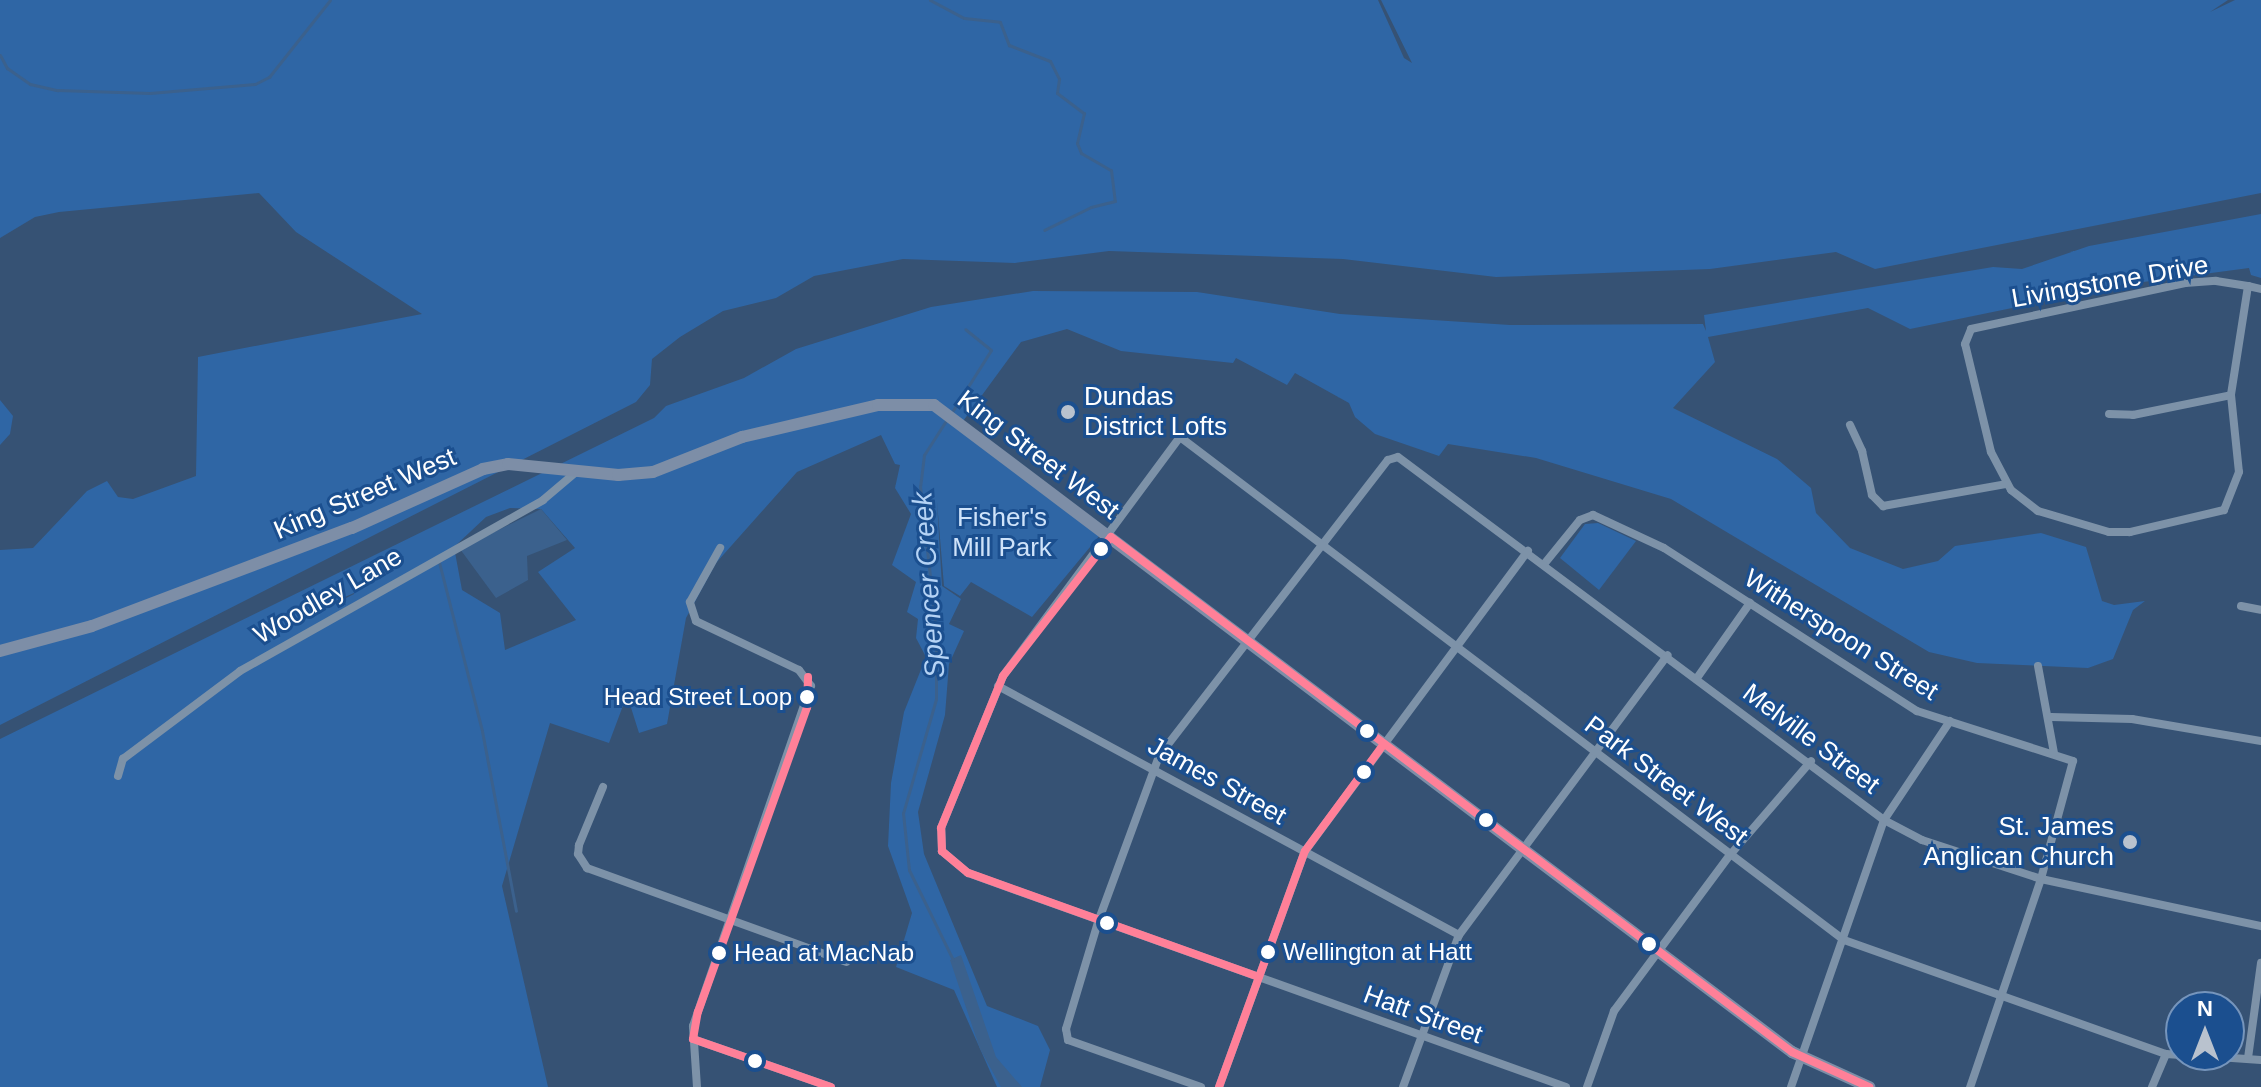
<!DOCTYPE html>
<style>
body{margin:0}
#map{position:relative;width:2261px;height:1087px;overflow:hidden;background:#365274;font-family:Arial,sans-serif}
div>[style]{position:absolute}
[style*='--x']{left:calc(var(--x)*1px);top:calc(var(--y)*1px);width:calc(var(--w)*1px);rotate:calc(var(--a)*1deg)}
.green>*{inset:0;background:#2f66a5}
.water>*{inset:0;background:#3b618d}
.stream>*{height:3px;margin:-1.5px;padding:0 1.5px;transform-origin:1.5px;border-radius:1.5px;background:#3b618d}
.street>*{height:8px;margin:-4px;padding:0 4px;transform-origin:4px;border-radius:4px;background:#7d92a8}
.primary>*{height:12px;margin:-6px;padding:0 6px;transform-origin:6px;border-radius:6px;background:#7d8ea7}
.bus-1>*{height:8px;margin:-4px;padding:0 4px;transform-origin:4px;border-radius:4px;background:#ff8098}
.dots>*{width:22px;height:22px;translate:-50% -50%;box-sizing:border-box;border:4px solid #1b4f8f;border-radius:50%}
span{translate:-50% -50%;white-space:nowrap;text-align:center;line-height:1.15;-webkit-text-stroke:6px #1b4f8f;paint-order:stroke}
.bus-label{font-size:24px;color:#fff}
.right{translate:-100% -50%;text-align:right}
.left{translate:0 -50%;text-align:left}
.street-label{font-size:26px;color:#fff}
.poi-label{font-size:26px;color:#fff}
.park-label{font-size:26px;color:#cfe3fa}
.water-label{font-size:28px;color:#b5d3f5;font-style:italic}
.north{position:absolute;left:2165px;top:991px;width:80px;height:80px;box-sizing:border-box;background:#1b4f8f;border:2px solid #7695bc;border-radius:50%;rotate:0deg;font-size:22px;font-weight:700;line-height:32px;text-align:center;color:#fff}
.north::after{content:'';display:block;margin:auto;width:28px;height:36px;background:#b9c2ce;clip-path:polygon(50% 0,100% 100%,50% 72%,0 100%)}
</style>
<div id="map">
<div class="green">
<div style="clip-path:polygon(0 0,1378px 0,1404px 58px,1412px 63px,1381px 0,2228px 0,2210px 12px,2235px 0,2261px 0,2261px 193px,1875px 269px,1836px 252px,1710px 269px,1496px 277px,1343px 259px,1109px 251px,1015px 263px,903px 259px,814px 276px,776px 298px,723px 311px,680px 337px,652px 359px,650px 385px,636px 402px,0 725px,0 550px,33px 548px,87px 491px,107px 481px,118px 497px,133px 499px,196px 476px,198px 357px,422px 314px,296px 232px,259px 193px,59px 212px,35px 217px,0 238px)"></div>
<div style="clip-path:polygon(evenodd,2261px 214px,2261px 278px,2251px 275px,2249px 268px,2128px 284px,1910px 329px,1868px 308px,1708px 337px,1715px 362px,1673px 408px,1777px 459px,1811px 488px,1816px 513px,1850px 548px,1903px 569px,1938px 561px,1955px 546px,2041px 533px,2086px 547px,2102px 601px,2114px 605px,2145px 601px,2133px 610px,2113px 659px,2088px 668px,1977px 663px,1929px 652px,1671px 499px,1536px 458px,1448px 444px,1439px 456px,1375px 434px,1355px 417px,1349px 403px,1295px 373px,1287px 385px,1236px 358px,1233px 363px,1121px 351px,1067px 329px,1021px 342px,958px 428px,1100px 535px,1032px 617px,971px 582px,960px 596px,944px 586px,937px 502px,942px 586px,961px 599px,949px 624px,964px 631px,949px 664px,945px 715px,918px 812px,924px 854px,987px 1006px,1038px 1026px,1050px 1050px,1040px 1087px,997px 1087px,954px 990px,896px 967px,912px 913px,888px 846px,891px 783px,904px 712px,926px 657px,916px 638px,918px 619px,907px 612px,916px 582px,892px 565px,911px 514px,895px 488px,900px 465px,895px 464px,881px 435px,797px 472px,716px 563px,686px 618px,667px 724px,639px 733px,627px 695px,609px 743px,550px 723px,502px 886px,548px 1087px,0 1087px,0 739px,654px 418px,666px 406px,744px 378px,796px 349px,931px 307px,1033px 291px,1197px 292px,1340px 314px,1510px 325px,1703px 324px,1706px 331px,1704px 315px,1993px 267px,2022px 269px,2089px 246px,2261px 214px,510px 508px,541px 509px,575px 548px,538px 572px,576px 620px,505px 650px,500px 613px,462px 590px,454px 547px,486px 517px,510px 508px,2261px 214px,354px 593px,354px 594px,284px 629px,302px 616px,354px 593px)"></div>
<div style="clip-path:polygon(0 400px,13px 416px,10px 434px,0 445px)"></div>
<div style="clip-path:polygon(1598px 523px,1636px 541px,1599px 590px,1560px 558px,1585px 524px)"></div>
</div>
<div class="water">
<div style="clip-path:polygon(541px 509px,567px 540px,527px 556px,528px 580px,496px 598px,460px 549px)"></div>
<div style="clip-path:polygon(961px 955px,996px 1057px,1022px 1087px,1001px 1087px,980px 1049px,950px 960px)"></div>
</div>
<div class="stream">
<div style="--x:930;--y:0;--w:38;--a:28"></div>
<div style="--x:964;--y:18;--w:36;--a:6"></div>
<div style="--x:1000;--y:22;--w:25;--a:69"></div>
<div style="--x:1009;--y:45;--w:44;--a:21.3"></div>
<div style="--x:1050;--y:61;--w:20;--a:63"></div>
<div style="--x:1059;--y:79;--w:14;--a:98"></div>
<div style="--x:1057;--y:93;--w:34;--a:37"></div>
<div style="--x:1084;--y:113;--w:31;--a:103"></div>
<div style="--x:1077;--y:143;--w:11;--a:68"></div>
<div style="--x:1081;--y:153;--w:34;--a:30"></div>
<div style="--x:1111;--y:170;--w:31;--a:83"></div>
<div style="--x:1115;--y:201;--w:25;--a:166"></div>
<div style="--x:1091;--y:207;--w:52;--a:153.9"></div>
<div style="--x:0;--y:55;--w:15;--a:62"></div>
<div style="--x:7;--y:68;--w:28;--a:35"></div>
<div style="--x:30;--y:84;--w:28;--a:13"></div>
<div style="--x:57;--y:90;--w:93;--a:1.8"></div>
<div style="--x:150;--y:93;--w:105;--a:-4.9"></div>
<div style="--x:255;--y:84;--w:16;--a:-27"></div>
<div style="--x:269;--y:77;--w:98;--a:-51.6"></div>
<div style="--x:952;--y:412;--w:73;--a:-57.8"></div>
<div style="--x:991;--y:350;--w:33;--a:-141"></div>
<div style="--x:947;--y:419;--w:43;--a:122.6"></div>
<div style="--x:924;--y:455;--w:31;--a:97"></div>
<div style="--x:920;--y:486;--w:147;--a:83.7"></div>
<div style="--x:936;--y:632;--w:67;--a:90"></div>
<div style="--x:936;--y:699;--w:119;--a:106.1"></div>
<div style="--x:903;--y:813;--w:57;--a:84"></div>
<div style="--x:909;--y:870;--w:100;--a:63.9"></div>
<div style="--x:439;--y:562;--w:174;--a:75.7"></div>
<div style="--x:482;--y:731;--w:183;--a:79.3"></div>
</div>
<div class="street">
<div style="--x:2248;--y:286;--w:110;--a:98.9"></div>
<div style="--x:2231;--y:395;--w:77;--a:84.1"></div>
<div style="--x:2239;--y:472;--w:41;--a:111.5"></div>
<div style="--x:2224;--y:510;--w:97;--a:166.8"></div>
<div style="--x:2130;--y:532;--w:21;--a:180"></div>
<div style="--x:2109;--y:532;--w:74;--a:-163.5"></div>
<div style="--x:2038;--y:511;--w:34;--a:-142"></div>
<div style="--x:2011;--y:490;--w:43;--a:-117.8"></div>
<div style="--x:1991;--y:452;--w:111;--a:-103.5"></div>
<div style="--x:1965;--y:344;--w:16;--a:-68"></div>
<div style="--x:1971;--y:329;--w:219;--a:-12.1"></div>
<div style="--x:2185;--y:283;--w:31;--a:-4"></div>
<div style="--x:2216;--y:281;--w:32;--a:9"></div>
<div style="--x:2248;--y:286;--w:13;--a:13"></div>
<div style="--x:2109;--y:414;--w:24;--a:2"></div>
<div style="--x:2133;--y:415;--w:100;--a:-11.5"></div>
<div style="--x:1850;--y:425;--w:29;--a:65"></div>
<div style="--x:1862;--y:451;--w:45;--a:77.2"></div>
<div style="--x:1872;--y:495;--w:16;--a:45"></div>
<div style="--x:1883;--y:506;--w:126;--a:-10.1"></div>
<div style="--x:1545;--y:563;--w:55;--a:-50.9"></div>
<div style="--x:1580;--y:520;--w:14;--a:-21"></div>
<div style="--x:1593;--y:515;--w:78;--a:24.9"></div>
<div style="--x:1664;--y:548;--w:301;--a:32.8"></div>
<div style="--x:1917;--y:711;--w:164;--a:17.8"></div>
<div style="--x:2073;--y:761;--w:122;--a:105.2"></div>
<div style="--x:2041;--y:879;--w:220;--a:108.8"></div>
<div style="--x:2241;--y:606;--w:20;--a:11"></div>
<div style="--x:2038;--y:666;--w:88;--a:79.6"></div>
<div style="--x:1697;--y:678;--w:92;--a:-54.8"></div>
<div style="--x:998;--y:686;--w:524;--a:28.37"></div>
<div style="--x:2051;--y:717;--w:81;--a:1.4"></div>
<div style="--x:2132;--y:719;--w:131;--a:9.7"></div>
<div style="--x:118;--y:776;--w:18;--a:-74"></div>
<div style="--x:123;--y:759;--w:146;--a:-36.9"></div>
<div style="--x:240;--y:671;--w:348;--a:-29.4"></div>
<div style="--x:543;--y:500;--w:43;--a:-40.3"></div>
<div style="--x:603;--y:787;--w:63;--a:112.5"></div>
<div style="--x:579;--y:845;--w:9;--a:96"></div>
<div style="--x:578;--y:854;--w:17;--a:57"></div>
<div style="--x:587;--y:868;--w:276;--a:19.9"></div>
<div style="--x:693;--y:1039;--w:146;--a:19.2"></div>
<div style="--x:2189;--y:1055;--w:72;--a:4"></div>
<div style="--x:2248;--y:1058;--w:96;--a:-82.2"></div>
<div style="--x:697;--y:1087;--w:61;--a:-93.8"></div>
<div style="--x:693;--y:1026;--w:360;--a:-70.9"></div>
<div style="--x:811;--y:686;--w:20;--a:-127"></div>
<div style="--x:799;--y:670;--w:114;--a:-154.6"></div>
<div style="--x:696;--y:621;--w:20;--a:-108"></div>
<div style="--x:690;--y:602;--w:62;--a:-60.9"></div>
<div style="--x:1201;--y:1087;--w:141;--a:-160.5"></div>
<div style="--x:1068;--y:1040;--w:11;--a:-100"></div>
<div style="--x:1066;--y:1029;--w:112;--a:-73.3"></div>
<div style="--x:1098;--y:922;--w:177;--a:-69.8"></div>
<div style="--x:1159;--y:756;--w:374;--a:-52.3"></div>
<div style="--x:1388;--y:460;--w:10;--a:-17"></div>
<div style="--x:1398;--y:457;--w:607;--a:36.76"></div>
<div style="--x:1884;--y:820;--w:43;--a:27.8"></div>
<div style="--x:1922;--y:840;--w:125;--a:18.1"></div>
<div style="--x:2041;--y:879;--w:225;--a:12.1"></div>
<div style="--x:1219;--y:1087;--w:251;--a:-70"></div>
<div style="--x:1305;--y:851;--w:374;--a:-53.4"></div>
<div style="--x:1403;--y:1087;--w:162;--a:-69.8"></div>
<div style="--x:1459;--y:935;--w:349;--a:-53.3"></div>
<div style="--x:1566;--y:1087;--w:635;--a:-160.31"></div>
<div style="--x:968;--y:873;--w:34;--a:-140"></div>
<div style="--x:942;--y:851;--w:23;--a:-92"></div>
<div style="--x:941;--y:828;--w:164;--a:-67.8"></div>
<div style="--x:1003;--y:676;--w:297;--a:-53.5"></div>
<div style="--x:1180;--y:437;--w:833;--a:37.15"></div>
<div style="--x:1844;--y:940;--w:342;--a:19.5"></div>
<div style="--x:2166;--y:1054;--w:15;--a:4"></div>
<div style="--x:1587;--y:1087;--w:81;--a:-70.4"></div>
<div style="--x:1614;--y:1011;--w:194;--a:-53.4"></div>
<div style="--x:1730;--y:855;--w:124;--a:-49.2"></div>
<div style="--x:1791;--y:1087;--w:283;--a:-70.8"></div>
<div style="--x:1884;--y:820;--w:119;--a:-56.3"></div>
<div style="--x:2152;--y:1087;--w:36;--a:-67"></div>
</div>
<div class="primary">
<div style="--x:0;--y:651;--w:95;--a:-15.2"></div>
<div style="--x:92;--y:626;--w:278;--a:-20.7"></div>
<div style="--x:352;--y:528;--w:144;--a:-24.2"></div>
<div style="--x:483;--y:469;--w:25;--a:-11"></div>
<div style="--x:508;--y:464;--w:111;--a:5.7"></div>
<div style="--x:618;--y:475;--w:35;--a:-5"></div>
<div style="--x:653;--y:472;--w:96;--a:-21.5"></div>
<div style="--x:742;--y:437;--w:140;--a:-13.2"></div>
<div style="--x:878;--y:405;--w:56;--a:0"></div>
<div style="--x:934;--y:405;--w:1075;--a:37.02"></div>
<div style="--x:1792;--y:1052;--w:85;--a:24.4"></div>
</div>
<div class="bus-1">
<div style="--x:1259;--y:977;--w:309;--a:-160.3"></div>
<div style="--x:968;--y:873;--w:34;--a:-140"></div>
<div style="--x:942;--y:851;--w:23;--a:-92"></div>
<div style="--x:941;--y:828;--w:164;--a:-67.8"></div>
<div style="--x:1003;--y:676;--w:176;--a:-52.2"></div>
<div style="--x:1111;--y:537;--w:854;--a:37.1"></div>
<div style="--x:1792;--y:1052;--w:85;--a:24.4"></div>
<div style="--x:693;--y:1039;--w:27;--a:-80"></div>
<div style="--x:698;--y:1012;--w:324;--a:-70.3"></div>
<div style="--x:807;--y:707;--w:30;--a:-88"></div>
<div style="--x:693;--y:1039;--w:146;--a:19.2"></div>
<div style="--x:1219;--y:1087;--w:251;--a:-70"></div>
<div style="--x:1305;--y:851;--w:133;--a:-53.6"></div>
</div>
<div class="dots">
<div style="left:1068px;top:412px;background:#b9c2ce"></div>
<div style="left:1101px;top:549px;background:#fff"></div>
<div style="left:807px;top:697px;background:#fff"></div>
<div style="left:1367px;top:731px;background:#fff"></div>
<div style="left:1364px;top:772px;background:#fff"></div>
<div style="left:1486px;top:820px;background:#fff"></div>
<div style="left:2130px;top:842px;background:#b9c2ce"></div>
<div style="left:1107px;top:923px;background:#fff"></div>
<div style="left:1649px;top:944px;background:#fff"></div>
<div style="left:1268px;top:952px;background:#fff"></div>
<div style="left:719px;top:953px;background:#fff"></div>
<div style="left:755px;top:1061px;background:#fff"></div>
</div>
<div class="bus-label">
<span class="right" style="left:792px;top:697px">Head Street Loop</span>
<span class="left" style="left:1283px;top:952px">Wellington at Hatt</span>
<span class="left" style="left:734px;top:953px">Head at MacNab</span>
</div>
<div class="street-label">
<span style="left:2110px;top:282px;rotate:-10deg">Livingstone Drive</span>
<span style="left:1038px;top:455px;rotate:37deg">King Street West</span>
<span style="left:365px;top:494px;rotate:-23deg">King Street West</span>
<span style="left:328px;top:596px;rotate:-30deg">Woodley Lane</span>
<span style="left:1841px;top:635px;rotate:32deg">Witherspoon Street</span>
<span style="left:1811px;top:739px;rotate:37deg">Melville Street</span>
<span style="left:1217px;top:781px;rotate:29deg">James Street</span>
<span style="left:1666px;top:781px;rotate:37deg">Park Street West</span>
<span style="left:1423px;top:1015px;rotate:20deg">Hatt Street</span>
</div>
<div class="poi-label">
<span class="left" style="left:1084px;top:412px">Dundas<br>District Lofts</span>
<span class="right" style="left:2114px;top:842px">St. James<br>Anglican Church</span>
</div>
<div class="park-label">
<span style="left:1002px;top:533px">Fisher's<br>Mill Park</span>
</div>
<div class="water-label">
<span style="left:929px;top:585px;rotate:-94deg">Spencer Creek</span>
</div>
<div class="north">N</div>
</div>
